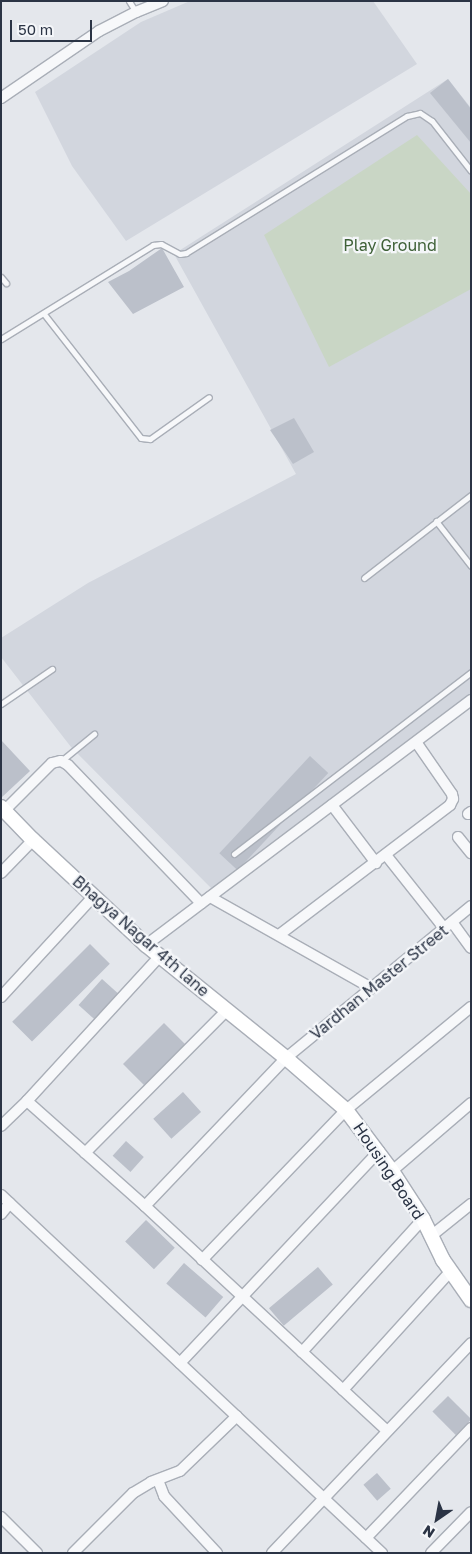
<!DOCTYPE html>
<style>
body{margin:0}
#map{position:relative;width:472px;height:1554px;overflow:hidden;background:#e4e7ec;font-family:"Golos Text",sans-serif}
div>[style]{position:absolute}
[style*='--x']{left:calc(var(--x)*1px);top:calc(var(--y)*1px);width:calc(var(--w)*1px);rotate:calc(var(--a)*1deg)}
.built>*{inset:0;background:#d2d6de}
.green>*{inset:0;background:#c9d6c5}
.building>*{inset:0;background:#bbc0ca;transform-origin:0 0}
.roads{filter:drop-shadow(1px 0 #a9aeb7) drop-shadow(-1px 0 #a9aeb7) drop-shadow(0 1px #a9aeb7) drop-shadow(0 -1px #a9aeb7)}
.service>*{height:5px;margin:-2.5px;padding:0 2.5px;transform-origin:2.5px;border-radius:2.5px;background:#f7f8fa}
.minor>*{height:10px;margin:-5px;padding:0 5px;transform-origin:5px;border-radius:5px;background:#f7f8fa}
.secondary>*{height:14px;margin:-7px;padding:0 7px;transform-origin:7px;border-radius:7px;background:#fff}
span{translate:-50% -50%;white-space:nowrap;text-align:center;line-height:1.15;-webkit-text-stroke:4.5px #f4f6f9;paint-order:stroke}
.park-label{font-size:16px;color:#3f6138}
.street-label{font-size:16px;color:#2b3445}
.frame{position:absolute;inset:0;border:2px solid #2b3445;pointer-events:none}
.north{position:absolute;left:412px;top:1494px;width:50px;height:50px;-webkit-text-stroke:4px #f4f6f9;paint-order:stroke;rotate:213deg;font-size:14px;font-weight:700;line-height:20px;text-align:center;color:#2b3445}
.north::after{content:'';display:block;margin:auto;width:18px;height:22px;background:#2b3445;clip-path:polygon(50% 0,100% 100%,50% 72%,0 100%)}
.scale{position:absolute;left:10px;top:20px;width:82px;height:22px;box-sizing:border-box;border:2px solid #2b3445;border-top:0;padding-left:6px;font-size:15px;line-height:18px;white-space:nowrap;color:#2b3445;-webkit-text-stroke:4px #f4f6f9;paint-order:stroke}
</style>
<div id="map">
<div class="built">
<div style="clip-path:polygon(190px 1px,373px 1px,417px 64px,126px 241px,72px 166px,35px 92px,141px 22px)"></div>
<div style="clip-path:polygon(448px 79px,471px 108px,471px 697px,214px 891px,71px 747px,1px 657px,1px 638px,88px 583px,296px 474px,174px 254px)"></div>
</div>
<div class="green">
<div style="clip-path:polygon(417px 135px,471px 194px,471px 289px,329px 367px,264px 235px)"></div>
</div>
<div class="building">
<div style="clip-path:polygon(448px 79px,471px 109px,471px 143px,430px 93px)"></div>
<div style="clip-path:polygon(162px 248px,184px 287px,133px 314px,108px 282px,129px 271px)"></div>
<div style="clip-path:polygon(294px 418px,314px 452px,293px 464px,270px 430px)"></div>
<div style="clip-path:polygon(1px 740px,30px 771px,1px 798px)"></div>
<div style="left:310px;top:756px;width:25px;height:133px;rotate:43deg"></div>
<div style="left:90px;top:944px;width:28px;height:110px;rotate:45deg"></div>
<div style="left:102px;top:979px;width:24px;height:35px;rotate:42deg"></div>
<div style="left:164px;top:1023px;width:31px;height:58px;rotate:45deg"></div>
<div style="left:183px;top:1092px;width:27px;height:40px;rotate:48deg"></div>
<div style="left:126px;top:1141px;width:24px;height:20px;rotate:42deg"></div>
<div style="left:146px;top:1220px;width:40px;height:30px;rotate:44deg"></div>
<div style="left:184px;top:1263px;width:52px;height:27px;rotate:41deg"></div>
<div style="left:318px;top:1267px;width:23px;height:64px;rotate:50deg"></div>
<div style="left:448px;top:1396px;width:33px;height:22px;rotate:45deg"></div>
<div style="left:377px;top:1473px;width:21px;height:18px;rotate:49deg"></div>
</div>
<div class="roads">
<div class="service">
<div style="--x:129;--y:1;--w:13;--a:58"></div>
<div style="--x:1;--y:277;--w:8;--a:50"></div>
<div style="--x:44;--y:314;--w:157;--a:52"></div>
<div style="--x:141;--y:438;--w:9;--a:6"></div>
<div style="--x:150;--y:439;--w:72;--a:-35.4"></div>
<div style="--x:1;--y:339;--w:179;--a:-31.7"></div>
<div style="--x:153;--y:245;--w:8;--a:-7"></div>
<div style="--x:161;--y:244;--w:21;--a:28"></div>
<div style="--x:180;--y:254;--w:6;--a:-9"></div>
<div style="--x:186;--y:253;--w:260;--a:-31.8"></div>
<div style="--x:407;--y:116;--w:13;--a:-13"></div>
<div style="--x:420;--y:113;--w:14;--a:34"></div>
<div style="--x:432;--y:121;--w:63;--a:52"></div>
<div style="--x:436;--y:521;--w:57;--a:52.1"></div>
<div style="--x:364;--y:578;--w:135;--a:-37.8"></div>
<div style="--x:1;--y:704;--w:62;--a:-34.5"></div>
<div style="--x:61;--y:761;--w:43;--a:-39.3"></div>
<div style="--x:234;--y:854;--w:299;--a:-37.5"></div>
</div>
<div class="minor">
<div style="--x:1;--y:98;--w:119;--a:-34.4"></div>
<div style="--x:99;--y:31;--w:42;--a:-27.2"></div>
<div style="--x:136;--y:12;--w:29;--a:-22"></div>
<div style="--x:332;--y:805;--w:73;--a:52.8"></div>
<div style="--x:5;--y:810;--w:66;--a:-45"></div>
<div style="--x:52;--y:763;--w:9;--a:-13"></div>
<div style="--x:61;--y:761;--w:8;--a:30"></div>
<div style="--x:68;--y:765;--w:192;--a:46.1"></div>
<div style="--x:468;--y:814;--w:4;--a:-34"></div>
<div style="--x:458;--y:837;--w:21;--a:51"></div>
<div style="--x:386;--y:855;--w:93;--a:51.5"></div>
<div style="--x:1;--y:873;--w:46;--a:-45.9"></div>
<div style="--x:210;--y:897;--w:184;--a:29.4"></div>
<div style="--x:452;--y:922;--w:32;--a:54"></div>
<div style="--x:279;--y:935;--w:215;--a:-37.2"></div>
<div style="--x:450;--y:805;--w:7;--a:-63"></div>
<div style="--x:453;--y:799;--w:5;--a:-101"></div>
<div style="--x:452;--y:794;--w:63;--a:-124.7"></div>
<div style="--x:146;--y:945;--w:407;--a:-37"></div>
<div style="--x:1;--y:997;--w:137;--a:-47.4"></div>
<div style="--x:27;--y:1101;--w:158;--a:41.7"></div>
<div style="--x:145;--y:1206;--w:329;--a:42.9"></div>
<div style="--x:1;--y:1126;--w:36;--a:-44"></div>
<div style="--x:27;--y:1101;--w:197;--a:-47.5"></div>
<div style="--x:85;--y:1153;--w:202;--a:-45.2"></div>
<div style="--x:392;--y:1171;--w:104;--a:-40.7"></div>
<div style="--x:1;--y:1195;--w:523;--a:43.22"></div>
<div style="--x:145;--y:1206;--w:204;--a:-46.4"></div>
<div style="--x:286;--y:1058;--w:239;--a:-39.4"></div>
<div style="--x:1;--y:1214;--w:14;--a:-51"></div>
<div style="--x:431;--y:1236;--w:51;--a:-38.7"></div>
<div style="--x:202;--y:1260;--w:208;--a:-46.2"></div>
<div style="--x:346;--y:1110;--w:162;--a:-39.5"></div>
<div style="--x:302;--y:1352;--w:180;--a:-47.7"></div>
<div style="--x:180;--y:1363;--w:291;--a:-46.8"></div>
<div style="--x:343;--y:1390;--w:161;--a:-47.8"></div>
<div style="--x:158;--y:1480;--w:17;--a:69"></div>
<div style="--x:164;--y:1496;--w:78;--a:47.1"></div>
<div style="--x:1;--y:1517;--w:51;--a:45"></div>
<div style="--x:366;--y:1538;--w:152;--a:-46.3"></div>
<div style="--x:73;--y:1553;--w:85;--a:-45"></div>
<div style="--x:133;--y:1493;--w:21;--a:-31"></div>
<div style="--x:151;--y:1482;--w:31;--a:-21"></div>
<div style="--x:180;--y:1471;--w:79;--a:-44"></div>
<div style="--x:272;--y:1553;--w:289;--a:-46.5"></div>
<div style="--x:431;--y:1553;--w:57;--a:-45.7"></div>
</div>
<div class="secondary">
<div style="--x:1;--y:807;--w:46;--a:45.9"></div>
<div style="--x:33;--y:840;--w:154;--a:42.9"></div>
<div style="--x:146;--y:945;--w:180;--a:38.9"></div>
<div style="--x:286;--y:1058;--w:79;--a:40.9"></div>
<div style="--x:346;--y:1110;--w:76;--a:53"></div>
<div style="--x:392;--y:1171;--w:57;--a:57.1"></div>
<div style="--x:423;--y:1219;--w:46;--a:64"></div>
<div style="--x:443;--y:1260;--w:49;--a:55"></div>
</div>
</div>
<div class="park-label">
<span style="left:390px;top:245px">Play Ground</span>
</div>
<div class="street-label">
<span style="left:141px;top:936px;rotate:41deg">Bhagya Nagar 4th lane</span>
<span style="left:379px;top:982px;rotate:-39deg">Vardhan Master Street</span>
<span style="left:389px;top:1171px;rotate:56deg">Housing Board</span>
</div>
<div class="frame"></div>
<div class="north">N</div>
<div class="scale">50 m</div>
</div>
